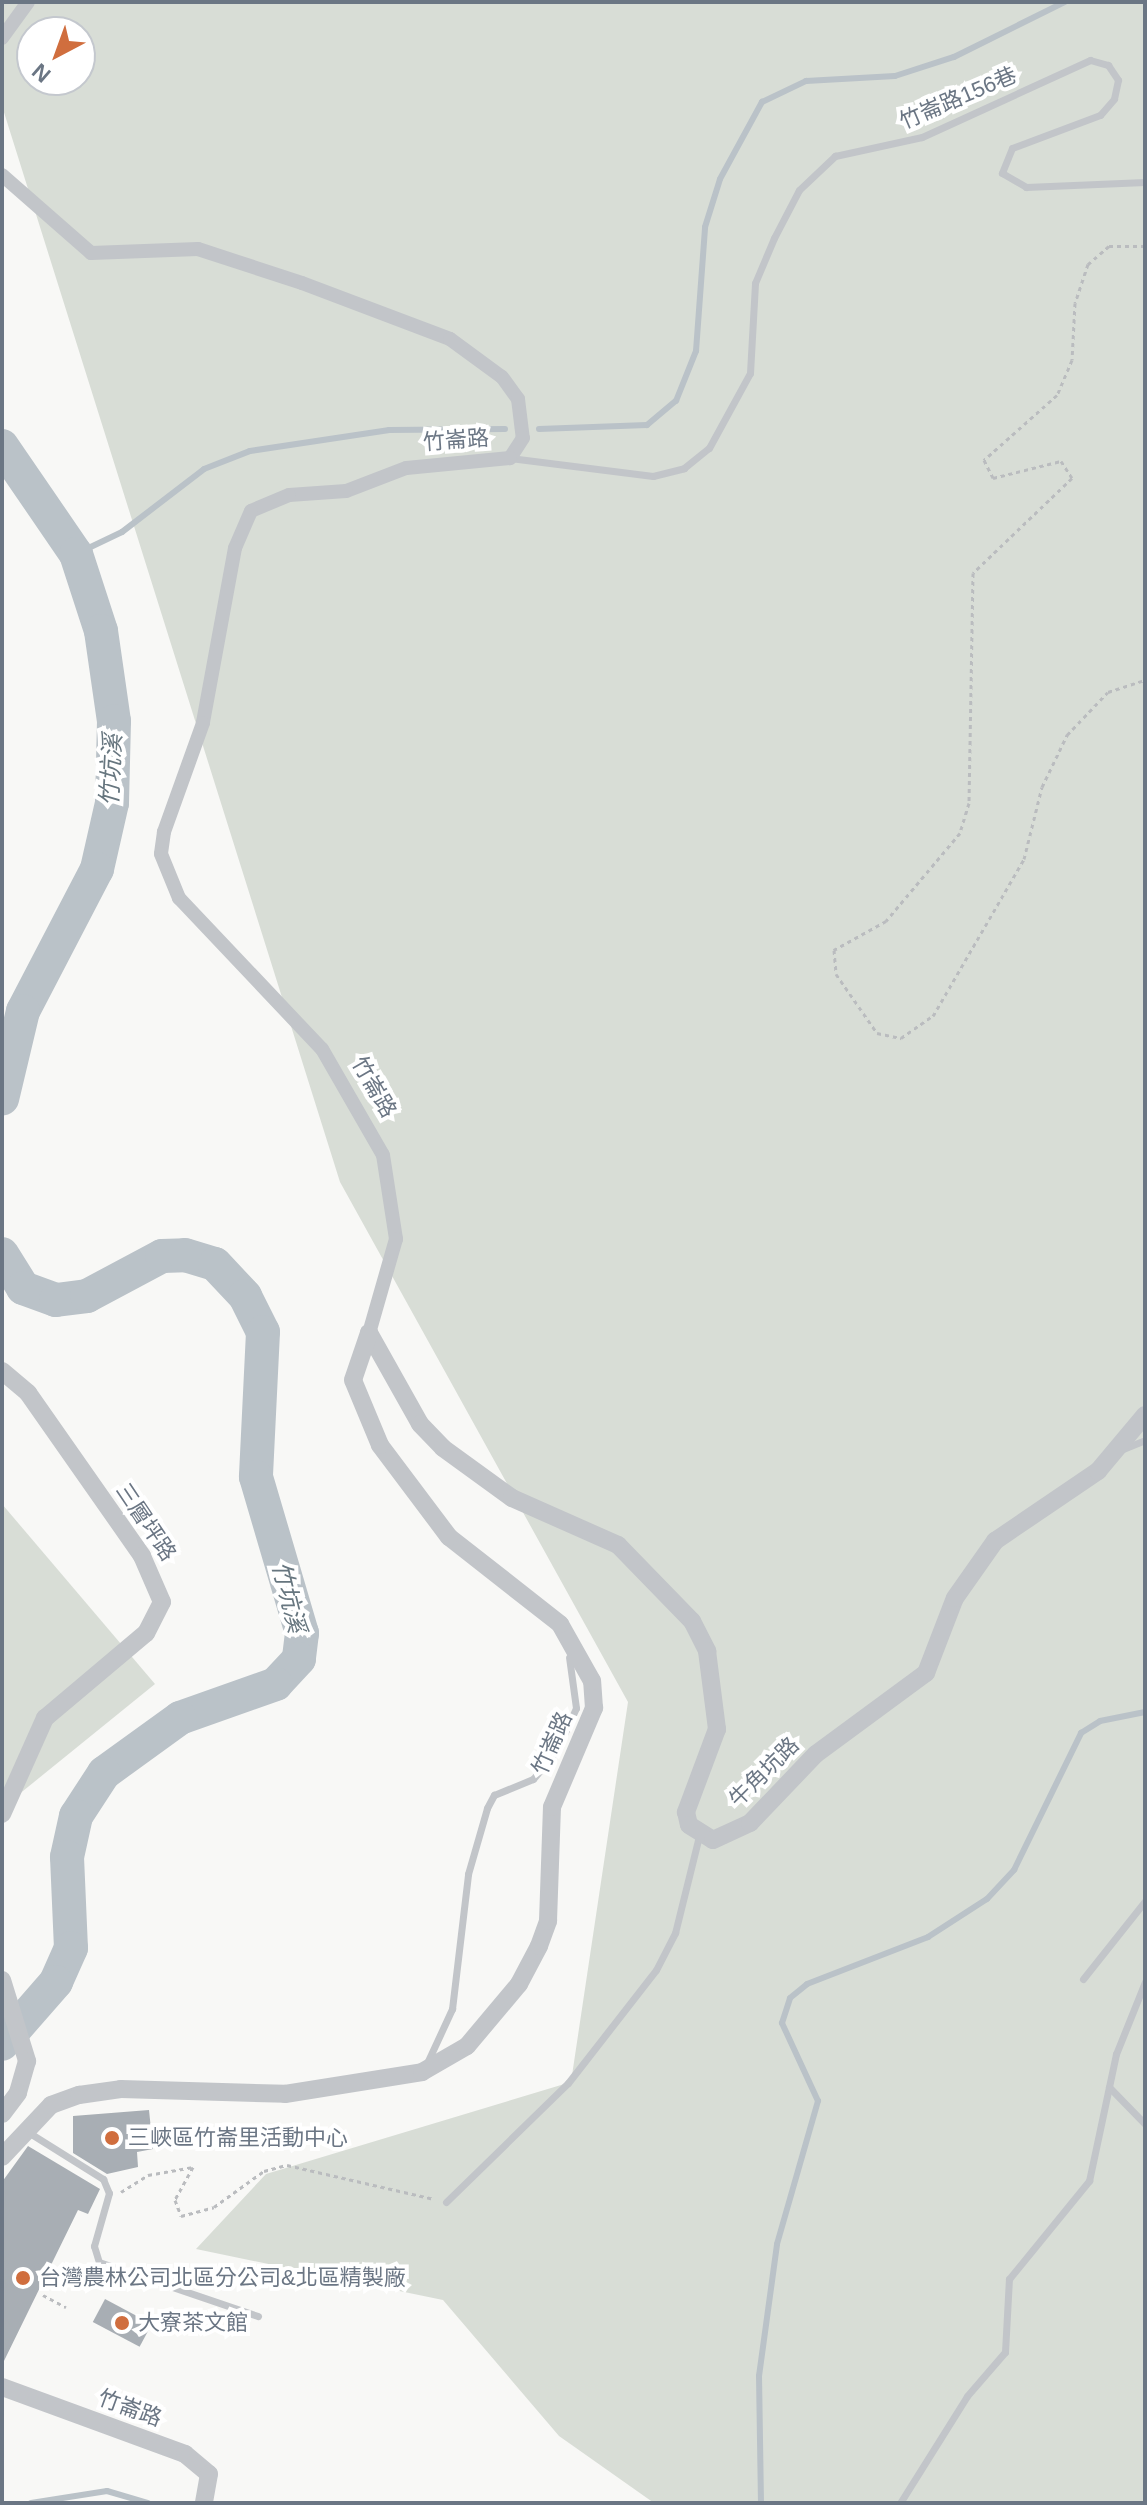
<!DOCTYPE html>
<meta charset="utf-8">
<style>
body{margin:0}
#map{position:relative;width:1147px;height:2505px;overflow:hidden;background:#f8f8f6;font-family:Arial,"Noto Sans TC",sans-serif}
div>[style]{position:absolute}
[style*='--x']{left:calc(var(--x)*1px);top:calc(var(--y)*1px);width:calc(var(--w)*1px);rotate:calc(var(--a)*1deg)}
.green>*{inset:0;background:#d8ddd6}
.stream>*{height:6px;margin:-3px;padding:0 3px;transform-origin:3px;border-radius:3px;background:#bac2c8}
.river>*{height:34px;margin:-17px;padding:0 17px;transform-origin:17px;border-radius:17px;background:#bac2c8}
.building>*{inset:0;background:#a8aeb4;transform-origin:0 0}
.path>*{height:3px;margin-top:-1.5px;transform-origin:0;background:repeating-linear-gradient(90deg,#babcbf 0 4px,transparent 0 8px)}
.service>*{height:7px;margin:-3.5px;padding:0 3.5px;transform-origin:3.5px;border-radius:3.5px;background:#c2c5c9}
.minor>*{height:14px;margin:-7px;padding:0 7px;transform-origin:7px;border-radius:7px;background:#c2c5c9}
.tertiary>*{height:18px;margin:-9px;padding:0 9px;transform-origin:9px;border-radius:9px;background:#c2c5c9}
.dots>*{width:22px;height:22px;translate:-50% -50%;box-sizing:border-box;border:4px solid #fff;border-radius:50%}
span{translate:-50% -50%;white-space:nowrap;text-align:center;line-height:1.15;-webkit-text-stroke:8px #fff;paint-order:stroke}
.street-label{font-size:22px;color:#6b7684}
.poi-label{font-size:22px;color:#6b7684}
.left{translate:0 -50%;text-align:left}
.water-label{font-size:24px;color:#67767f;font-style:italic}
.frame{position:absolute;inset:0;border:4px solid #6b7684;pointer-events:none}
.north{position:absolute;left:16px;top:16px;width:80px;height:80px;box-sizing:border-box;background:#fff;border:2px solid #c4c8ce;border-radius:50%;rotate:221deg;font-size:22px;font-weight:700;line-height:32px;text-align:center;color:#6b7684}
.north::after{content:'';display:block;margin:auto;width:28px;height:36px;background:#d06e3e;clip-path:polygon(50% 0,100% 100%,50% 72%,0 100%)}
</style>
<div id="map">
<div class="green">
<div style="clip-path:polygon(evenodd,2px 2px,1145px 2px,1145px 2503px,654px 2503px,559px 2436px,443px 2300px,196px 2249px,266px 2174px,571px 2082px,628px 1702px,340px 1182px,2px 106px,2px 2px,32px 32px,80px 32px,80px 80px,32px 80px,32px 32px)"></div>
<div style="clip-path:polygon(2px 1504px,155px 1684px,2px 1808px)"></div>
</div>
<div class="stream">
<div style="--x:539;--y:429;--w:108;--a:-2.1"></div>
<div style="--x:647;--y:425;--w:38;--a:-40"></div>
<div style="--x:676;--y:401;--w:54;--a:-68.2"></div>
<div style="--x:696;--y:351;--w:124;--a:-85.8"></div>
<div style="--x:705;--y:227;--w:50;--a:-72.6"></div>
<div style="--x:720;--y:179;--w:88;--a:-61.4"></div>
<div style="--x:762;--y:102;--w:49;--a:-25.5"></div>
<div style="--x:806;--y:81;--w:89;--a:-3.2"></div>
<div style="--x:895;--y:76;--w:62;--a:-17.9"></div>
<div style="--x:954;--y:57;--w:124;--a:-26.4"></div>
<div style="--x:76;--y:554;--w:51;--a:-25.6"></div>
<div style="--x:122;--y:532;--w:103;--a:-37.5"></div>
<div style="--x:204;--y:469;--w:49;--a:-21.4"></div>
<div style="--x:250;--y:451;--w:141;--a:-8.6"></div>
<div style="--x:389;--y:430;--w:116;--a:-0.5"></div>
<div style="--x:31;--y:2503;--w:77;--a:-9"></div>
<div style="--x:107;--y:2491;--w:43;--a:16.3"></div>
<div style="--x:761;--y:2503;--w:127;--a:-90.9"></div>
<div style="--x:759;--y:2376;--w:133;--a:-82.2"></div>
<div style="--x:777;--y:2244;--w:149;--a:-74"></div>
<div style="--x:818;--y:2101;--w:86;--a:-114.8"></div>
<div style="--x:782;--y:2023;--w:26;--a:-72"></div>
<div style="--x:790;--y:1998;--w:22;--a:-39"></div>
<div style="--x:807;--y:1984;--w:130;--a:-21.2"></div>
<div style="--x:928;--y:1937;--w:70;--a:-32.8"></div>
<div style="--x:987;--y:1899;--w:40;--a:-47"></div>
<div style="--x:1014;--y:1870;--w:153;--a:-63.9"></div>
<div style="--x:1081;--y:1733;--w:22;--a:-32"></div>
<div style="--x:1100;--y:1721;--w:46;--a:-11.3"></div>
</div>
<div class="river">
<div style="--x:2;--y:446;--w:131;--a:55.6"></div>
<div style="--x:76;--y:554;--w:81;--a:72"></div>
<div style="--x:101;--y:631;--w:91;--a:81.8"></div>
<div style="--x:114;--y:721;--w:82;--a:91.4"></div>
<div style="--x:112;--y:803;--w:68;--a:102.8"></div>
<div style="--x:97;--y:869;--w:160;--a:117.5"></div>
<div style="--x:23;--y:1011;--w:90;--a:103.4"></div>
<div style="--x:2;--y:1254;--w:40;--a:58"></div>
<div style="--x:23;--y:1288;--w:35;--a:20"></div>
<div style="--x:56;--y:1300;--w:31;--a:-7"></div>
<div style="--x:87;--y:1296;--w:85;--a:-28.1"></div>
<div style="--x:162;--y:1256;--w:23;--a:-2"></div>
<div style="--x:185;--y:1255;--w:31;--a:17"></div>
<div style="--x:215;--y:1264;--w:44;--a:46.8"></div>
<div style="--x:245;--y:1296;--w:40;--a:63.4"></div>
<div style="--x:263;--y:1332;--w:145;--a:92.8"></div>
<div style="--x:256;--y:1477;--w:163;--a:73.6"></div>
<div style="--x:302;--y:1633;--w:26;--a:97"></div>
<div style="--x:299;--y:1659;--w:34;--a:133"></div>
<div style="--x:276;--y:1684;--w:102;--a:160.5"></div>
<div style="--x:180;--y:1718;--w:94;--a:144.1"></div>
<div style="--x:104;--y:1773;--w:51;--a:123.1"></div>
<div style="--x:76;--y:1816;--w:42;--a:102.4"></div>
<div style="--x:67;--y:1857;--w:91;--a:87.5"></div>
<div style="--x:71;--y:1948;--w:37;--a:114"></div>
<div style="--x:56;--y:1982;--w:82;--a:131.1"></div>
</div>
<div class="building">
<div style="clip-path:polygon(149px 2110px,153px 2149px,137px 2152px,138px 2167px,107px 2174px,73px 2153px,73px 2116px)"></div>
<div style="clip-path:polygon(28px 2146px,100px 2189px,88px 2214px,78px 2210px,2px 2365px,2px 2182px)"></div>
<div style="left:105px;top:2299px;width:53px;height:26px;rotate:28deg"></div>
</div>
<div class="path">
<div style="--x:1145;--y:246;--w:36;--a:180"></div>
<div style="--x:1109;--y:246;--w:28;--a:139"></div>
<div style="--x:1088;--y:264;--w:41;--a:108.4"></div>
<div style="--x:1075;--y:303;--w:57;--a:93"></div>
<div style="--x:1072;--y:360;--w:38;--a:113"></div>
<div style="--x:1057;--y:395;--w:98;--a:138.3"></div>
<div style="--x:984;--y:460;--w:20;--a:63"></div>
<div style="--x:993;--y:478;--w:70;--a:-14"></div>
<div style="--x:1061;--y:461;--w:20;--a:57"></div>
<div style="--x:1072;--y:478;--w:137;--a:136.2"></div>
<div style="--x:973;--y:573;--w:230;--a:91"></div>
<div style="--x:969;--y:803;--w:31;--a:107"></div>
<div style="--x:960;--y:833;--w:115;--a:130.1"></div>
<div style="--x:886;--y:921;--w:60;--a:150.9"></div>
<div style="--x:834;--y:950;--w:24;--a:85"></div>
<div style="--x:836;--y:974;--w:72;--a:55.2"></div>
<div style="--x:877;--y:1033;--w:25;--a:12"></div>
<div style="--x:901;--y:1038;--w:39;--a:-35"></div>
<div style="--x:933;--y:1016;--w:181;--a:-59.9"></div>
<div style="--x:1024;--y:859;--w:74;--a:-76"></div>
<div style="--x:1042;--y:787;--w:58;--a:-64.3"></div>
<div style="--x:1067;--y:735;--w:59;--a:-46.4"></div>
<div style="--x:1108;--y:692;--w:39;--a:-18"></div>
<div style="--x:121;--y:2192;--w:32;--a:-32"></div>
<div style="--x:148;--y:2175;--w:46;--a:-10.1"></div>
<div style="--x:193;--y:2167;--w:38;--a:119"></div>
<div style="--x:175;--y:2200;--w:17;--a:69"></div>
<div style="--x:181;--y:2216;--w:34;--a:-15"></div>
<div style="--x:214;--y:2207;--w:62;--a:-35.8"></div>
<div style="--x:264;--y:2171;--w:24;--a:-15"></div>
<div style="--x:287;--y:2165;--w:151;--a:13"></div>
<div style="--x:43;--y:2295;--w:26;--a:28"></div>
</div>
<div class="service">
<div style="--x:510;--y:458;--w:144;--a:7.2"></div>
<div style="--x:653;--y:476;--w:32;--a:-14"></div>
<div style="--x:684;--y:468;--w:32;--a:-39"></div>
<div style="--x:709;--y:448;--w:85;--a:-61.3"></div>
<div style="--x:750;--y:373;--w:90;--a:-86.8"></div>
<div style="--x:755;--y:283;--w:49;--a:-67.1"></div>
<div style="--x:774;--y:238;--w:54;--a:-62.5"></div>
<div style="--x:799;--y:190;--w:50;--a:-43.4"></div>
<div style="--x:835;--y:156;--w:89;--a:-12.3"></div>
<div style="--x:922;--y:137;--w:185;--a:-24.6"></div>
<div style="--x:1090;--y:60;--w:19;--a:16"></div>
<div style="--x:1108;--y:65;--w:18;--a:56"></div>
<div style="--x:1118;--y:80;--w:19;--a:102"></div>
<div style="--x:1114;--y:99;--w:21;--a:131"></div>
<div style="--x:1100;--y:115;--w:94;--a:159.4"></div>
<div style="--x:1012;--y:148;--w:27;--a:112"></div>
<div style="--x:1002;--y:173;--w:28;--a:30"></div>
<div style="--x:1026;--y:187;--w:119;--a:-2.4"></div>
<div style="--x:1123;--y:1449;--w:24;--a:-22"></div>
<div style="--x:1083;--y:1979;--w:100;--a:-51.5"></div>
<div style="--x:427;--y:2063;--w:60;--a:-65.2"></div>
<div style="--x:452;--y:2009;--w:136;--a:-83.2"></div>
<div style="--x:468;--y:1874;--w:69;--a:-73.9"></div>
<div style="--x:487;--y:1808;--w:15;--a:-62"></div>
<div style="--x:494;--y:1795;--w:42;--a:-22.3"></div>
<div style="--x:533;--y:1779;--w:38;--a:-50"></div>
<div style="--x:557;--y:1750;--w:46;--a:-65.7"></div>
<div style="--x:576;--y:1708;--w:51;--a:-97.8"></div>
<div style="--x:1109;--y:2087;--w:52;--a:45.8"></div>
<div style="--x:28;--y:2132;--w:89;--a:32.1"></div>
<div style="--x:103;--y:2179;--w:15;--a:67"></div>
<div style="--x:109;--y:2193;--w:55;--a:105.8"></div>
<div style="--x:94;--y:2246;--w:17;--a:73"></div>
<div style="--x:99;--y:2262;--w:168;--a:18.8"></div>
<div style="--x:446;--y:2202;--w:170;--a:-44.3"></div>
<div style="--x:568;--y:2083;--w:143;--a:-52.1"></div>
<div style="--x:656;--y:1970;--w:42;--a:-62.8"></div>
<div style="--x:675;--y:1933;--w:100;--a:-76.1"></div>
<div style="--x:900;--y:2503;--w:126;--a:-57.9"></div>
<div style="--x:967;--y:2396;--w:58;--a:-49.2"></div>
<div style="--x:1005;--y:2352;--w:73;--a:-86.9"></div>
<div style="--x:1009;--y:2279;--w:127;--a:-50.8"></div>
<div style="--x:1089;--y:2181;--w:130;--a:-78"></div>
<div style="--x:1116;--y:2054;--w:78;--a:-68.1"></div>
</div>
<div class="minor">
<div style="--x:2;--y:38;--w:44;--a:-54.2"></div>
<div style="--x:2;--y:175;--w:118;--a:41.2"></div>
<div style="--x:91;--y:253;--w:107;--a:-2.1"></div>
<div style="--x:198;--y:249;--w:109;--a:18.1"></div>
<div style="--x:302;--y:283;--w:158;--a:20.7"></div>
<div style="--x:450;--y:339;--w:64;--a:36.2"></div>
<div style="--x:502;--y:377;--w:27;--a:54"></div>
<div style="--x:518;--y:399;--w:39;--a:83"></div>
<div style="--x:523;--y:438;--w:24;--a:123"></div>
<div style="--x:510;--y:458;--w:104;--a:174.5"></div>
<div style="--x:406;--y:468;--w:64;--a:159"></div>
<div style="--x:346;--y:491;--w:57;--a:176"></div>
<div style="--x:289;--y:495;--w:41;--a:157.2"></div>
<div style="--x:251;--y:511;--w:40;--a:113.4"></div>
<div style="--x:235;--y:548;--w:178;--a:100.4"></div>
<div style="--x:203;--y:723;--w:116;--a:109.7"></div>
<div style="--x:164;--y:832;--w:22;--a:98"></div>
<div style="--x:161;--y:854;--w:48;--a:67.8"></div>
<div style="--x:179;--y:898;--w:208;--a:46.6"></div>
<div style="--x:322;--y:1049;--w:122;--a:60.1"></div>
<div style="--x:383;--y:1155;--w:85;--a:81.2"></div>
<div style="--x:396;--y:1239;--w:98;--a:106"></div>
</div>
<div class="tertiary">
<div style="--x:369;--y:1333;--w:104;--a:60.7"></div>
<div style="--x:420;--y:1424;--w:33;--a:46"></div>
<div style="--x:443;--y:1448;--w:85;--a:35.9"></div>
<div style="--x:512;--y:1498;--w:116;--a:23.9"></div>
<div style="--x:618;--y:1545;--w:106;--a:45.8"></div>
<div style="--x:692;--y:1621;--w:34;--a:63"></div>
<div style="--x:707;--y:1651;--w:79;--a:82.7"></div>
<div style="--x:717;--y:1729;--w:89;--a:110.5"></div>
<div style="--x:686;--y:1812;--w:13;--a:77"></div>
<div style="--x:689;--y:1825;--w:28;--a:32"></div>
<div style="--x:713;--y:1840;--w:41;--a:-24.7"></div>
<div style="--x:750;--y:1823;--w:95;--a:-46.3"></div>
<div style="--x:816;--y:1754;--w:137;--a:-36.4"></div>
<div style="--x:926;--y:1673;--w:80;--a:-68.9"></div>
<div style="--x:955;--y:1598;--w:70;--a:-54.9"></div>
<div style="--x:995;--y:1541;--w:125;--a:-34.2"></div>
<div style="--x:1098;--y:1471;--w:73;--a:-50"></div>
<div style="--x:2;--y:1371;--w:34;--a:40"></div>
<div style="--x:28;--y:1393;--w:199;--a:55"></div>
<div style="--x:142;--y:1556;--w:50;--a:66.5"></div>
<div style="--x:162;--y:1602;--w:35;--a:117"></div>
<div style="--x:146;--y:1633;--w:132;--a:139.9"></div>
<div style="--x:45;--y:1718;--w:105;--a:114.1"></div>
<div style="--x:2;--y:1980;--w:85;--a:72.8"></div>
<div style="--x:27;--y:2061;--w:33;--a:106"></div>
<div style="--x:18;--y:2093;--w:26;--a:127"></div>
<div style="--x:2;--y:2157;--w:71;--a:-46.7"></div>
<div style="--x:51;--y:2105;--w:30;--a:-20"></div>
<div style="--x:79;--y:2095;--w:42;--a:-8.1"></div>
<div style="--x:121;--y:2089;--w:164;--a:1.7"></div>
<div style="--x:285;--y:2094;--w:139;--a:-9.1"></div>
<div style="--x:422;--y:2072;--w:52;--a:-30"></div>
<div style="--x:467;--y:2046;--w:81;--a:-50"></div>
<div style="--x:519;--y:1984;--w:43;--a:-62.2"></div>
<div style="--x:539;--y:1946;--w:27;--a:-70"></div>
<div style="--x:548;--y:1921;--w:114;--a:-88"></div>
<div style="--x:552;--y:1807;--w:108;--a:-67"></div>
<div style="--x:594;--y:1708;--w:27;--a:-94"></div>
<div style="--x:592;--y:1681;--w:65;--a:-119.3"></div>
<div style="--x:560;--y:1624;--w:141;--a:-141.9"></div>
<div style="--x:449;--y:1537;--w:115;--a:-126.9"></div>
<div style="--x:380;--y:1445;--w:70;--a:-112.6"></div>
<div style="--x:353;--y:1380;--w:50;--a:-71.2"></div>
<div style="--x:2;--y:2387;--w:195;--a:20.1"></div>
<div style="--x:185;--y:2454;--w:31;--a:40"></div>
<div style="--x:209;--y:2474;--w:29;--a:100"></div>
</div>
<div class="dots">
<div style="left:112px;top:2138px;background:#d06e3e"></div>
<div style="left:23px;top:2278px;background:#d06e3e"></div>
<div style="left:122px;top:2323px;background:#d06e3e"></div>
</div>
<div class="street-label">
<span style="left:958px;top:98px;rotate:-23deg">竹崙路156巷</span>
<span style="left:456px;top:440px;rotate:-4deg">竹崙路</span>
<span style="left:374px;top:1087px;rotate:60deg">竹崙路</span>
<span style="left:146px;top:1522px;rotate:56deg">三層坪路</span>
<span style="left:552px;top:1743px;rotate:-66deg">竹崙路</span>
<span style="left:764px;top:1772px;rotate:-45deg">牛角坑路</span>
<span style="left:130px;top:2408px;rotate:20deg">竹崙路</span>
</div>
<div class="poi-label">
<span class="left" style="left:128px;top:2138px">三峽區竹崙里活動中心</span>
<span class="left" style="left:39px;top:2278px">台灣農林公司北區分公司&amp;北區精製廠</span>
<span class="left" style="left:138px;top:2323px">大寮茶文館</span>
</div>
<div class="water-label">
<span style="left:111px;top:770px;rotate:-87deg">竹坑溪</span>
<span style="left:289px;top:1597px;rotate:76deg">竹坑溪</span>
</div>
<div class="frame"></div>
<div class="north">N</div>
</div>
